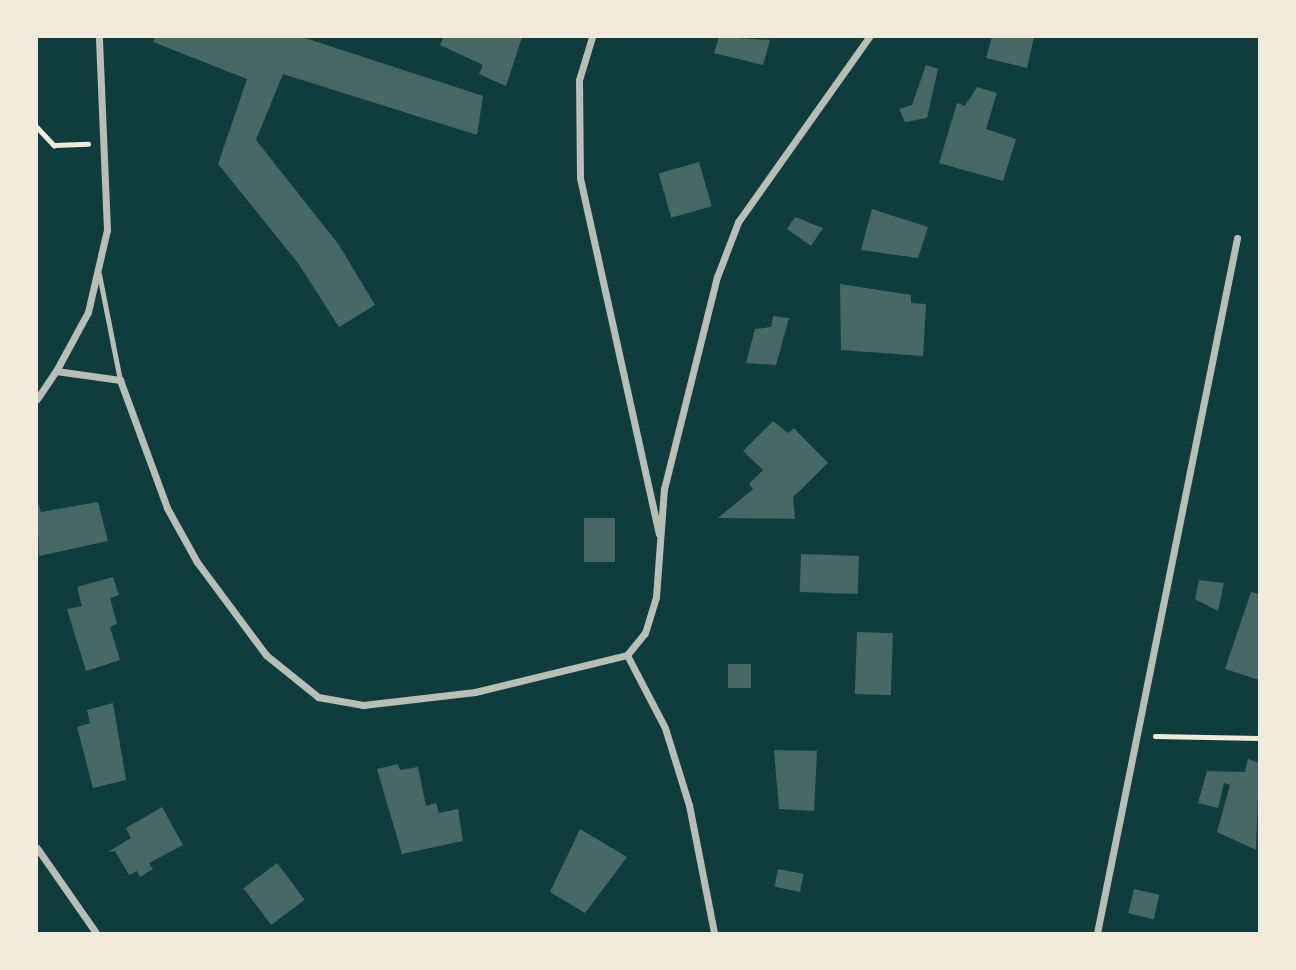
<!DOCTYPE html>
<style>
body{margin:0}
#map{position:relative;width:1296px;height:970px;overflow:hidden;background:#0f3d3e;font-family:"Nunito Sans",sans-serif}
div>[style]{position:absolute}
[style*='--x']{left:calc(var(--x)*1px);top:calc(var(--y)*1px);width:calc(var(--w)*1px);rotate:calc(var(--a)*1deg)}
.building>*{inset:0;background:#486865;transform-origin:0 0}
.path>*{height:4.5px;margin:-2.25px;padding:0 2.25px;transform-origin:2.25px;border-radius:2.25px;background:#f1e9da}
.service>*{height:5px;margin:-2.5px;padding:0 2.5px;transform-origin:2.5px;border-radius:2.5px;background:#b8beb3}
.minor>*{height:7px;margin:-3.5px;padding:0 3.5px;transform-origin:3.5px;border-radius:3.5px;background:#b8beb3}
span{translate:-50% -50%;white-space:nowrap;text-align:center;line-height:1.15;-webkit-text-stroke:6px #f1e9da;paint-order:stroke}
.frame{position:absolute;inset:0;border:38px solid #f1e9da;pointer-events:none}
</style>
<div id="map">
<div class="building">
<div style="clip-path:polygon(156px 37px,302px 37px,483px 96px,477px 135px,283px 74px,256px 140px,339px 245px,375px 305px,339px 327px,298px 263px,218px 164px,247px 79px,153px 42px)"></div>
<div style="clip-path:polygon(444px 37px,522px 37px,506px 86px,479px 74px,483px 65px,440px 45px)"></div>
<div style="clip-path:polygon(719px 37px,770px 40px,763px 65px,714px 53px)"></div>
<div style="clip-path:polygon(992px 37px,1034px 37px,1027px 68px,986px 58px)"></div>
<div style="clip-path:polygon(926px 65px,938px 69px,927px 118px,905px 122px,899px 109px,912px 105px)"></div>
<div style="clip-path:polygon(977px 87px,997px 93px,986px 129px,1016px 139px,1003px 181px,939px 163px,957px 103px,965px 106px)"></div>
<div style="left:699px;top:162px;width:46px;height:42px;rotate:74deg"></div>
<div style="clip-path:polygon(872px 209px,928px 227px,918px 258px,861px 250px)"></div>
<div style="clip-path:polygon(795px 217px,823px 228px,811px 246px,787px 229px)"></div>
<div style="clip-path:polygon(840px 284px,911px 295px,911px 303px,926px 304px,923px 356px,841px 350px)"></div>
<div style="clip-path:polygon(773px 316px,789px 318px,776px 365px,746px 363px,755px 329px,771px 327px)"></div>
<div style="clip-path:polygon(773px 421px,788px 433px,794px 428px,828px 463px,793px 497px,795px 519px,718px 518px,753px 489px,749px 484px,763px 470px,743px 451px)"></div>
<div style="clip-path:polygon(37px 500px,41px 512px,98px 502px,108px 541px,39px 556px)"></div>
<div style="left:584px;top:518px;width:31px;height:44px"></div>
<div style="left:801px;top:554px;width:58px;height:38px;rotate:2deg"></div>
<div style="clip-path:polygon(113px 577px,119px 595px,110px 598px,117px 624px,110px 627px,120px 660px,86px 671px,67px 609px,82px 606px,77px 587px)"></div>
<div style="clip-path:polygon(1199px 580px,1224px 583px,1218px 611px,1195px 599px)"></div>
<div style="clip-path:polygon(1251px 592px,1259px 594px,1259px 680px,1225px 669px)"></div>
<div style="left:857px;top:632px;width:36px;height:62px;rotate:2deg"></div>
<div style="left:728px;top:664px;width:23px;height:24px"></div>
<div style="clip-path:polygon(113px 703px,126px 780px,93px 788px,77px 727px,90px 723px,87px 710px)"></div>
<div style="clip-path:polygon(774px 750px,817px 751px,814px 811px,779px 809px)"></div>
<div style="clip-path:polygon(1248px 759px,1259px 763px,1256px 850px,1217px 832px,1230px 785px,1224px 783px,1218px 808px,1198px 803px,1207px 771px,1245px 772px)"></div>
<div style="clip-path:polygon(398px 764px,400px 770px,418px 767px,426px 806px,436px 803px,439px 813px,458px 809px,463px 841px,402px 854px,377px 769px)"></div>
<div style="clip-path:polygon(162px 807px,183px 845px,149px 863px,153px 869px,140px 877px,137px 871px,129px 875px,115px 851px,108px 852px,131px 838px,126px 828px)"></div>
<div style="clip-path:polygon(580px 829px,627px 857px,585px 913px,550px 892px)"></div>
<div style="left:277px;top:863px;width:46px;height:42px;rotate:53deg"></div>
<div style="left:778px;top:869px;width:26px;height:18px;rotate:11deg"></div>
<div style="left:1134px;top:889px;width:26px;height:25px;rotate:13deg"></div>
</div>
<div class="path">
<div style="--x:37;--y:127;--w:25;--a:47"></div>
<div style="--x:54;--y:145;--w:34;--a:-2"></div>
<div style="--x:1155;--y:736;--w:104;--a:1.1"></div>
</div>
<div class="service">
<div style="--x:99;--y:274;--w:108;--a:78.8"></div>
</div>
<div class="minor">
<div style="--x:592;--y:37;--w:45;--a:106.8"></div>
<div style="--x:579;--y:80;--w:98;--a:89.4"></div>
<div style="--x:580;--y:178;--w:364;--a:77.5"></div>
<div style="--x:56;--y:371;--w:67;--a:-61.5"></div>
<div style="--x:88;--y:312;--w:84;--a:-77"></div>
<div style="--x:107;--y:230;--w:193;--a:-92.4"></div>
<div style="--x:37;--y:399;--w:34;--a:-56"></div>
<div style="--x:56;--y:371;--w:65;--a:8"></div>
<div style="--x:120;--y:380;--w:136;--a:69.8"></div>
<div style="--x:167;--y:508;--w:62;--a:60.9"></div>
<div style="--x:197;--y:562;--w:116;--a:53.4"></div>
<div style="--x:266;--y:655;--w:67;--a:38.9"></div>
<div style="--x:318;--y:697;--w:46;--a:10.1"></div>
<div style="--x:363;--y:705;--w:113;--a:-6.6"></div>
<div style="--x:475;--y:692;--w:156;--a:-13.7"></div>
<div style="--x:627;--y:655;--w:28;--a:-51"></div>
<div style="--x:645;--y:633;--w:38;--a:-73"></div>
<div style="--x:656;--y:597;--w:108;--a:-85.8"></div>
<div style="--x:664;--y:489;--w:219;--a:-76"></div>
<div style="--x:717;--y:277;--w:59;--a:-69.1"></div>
<div style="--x:738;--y:222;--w:227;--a:-54.7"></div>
<div style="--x:627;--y:655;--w:82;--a:62.5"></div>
<div style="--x:665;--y:728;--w:81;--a:72.7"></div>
<div style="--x:689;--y:805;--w:130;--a:78.9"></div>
<div style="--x:37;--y:848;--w:103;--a:55.2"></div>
<div style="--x:1097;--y:933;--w:709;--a:-78.61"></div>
</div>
<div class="frame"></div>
</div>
